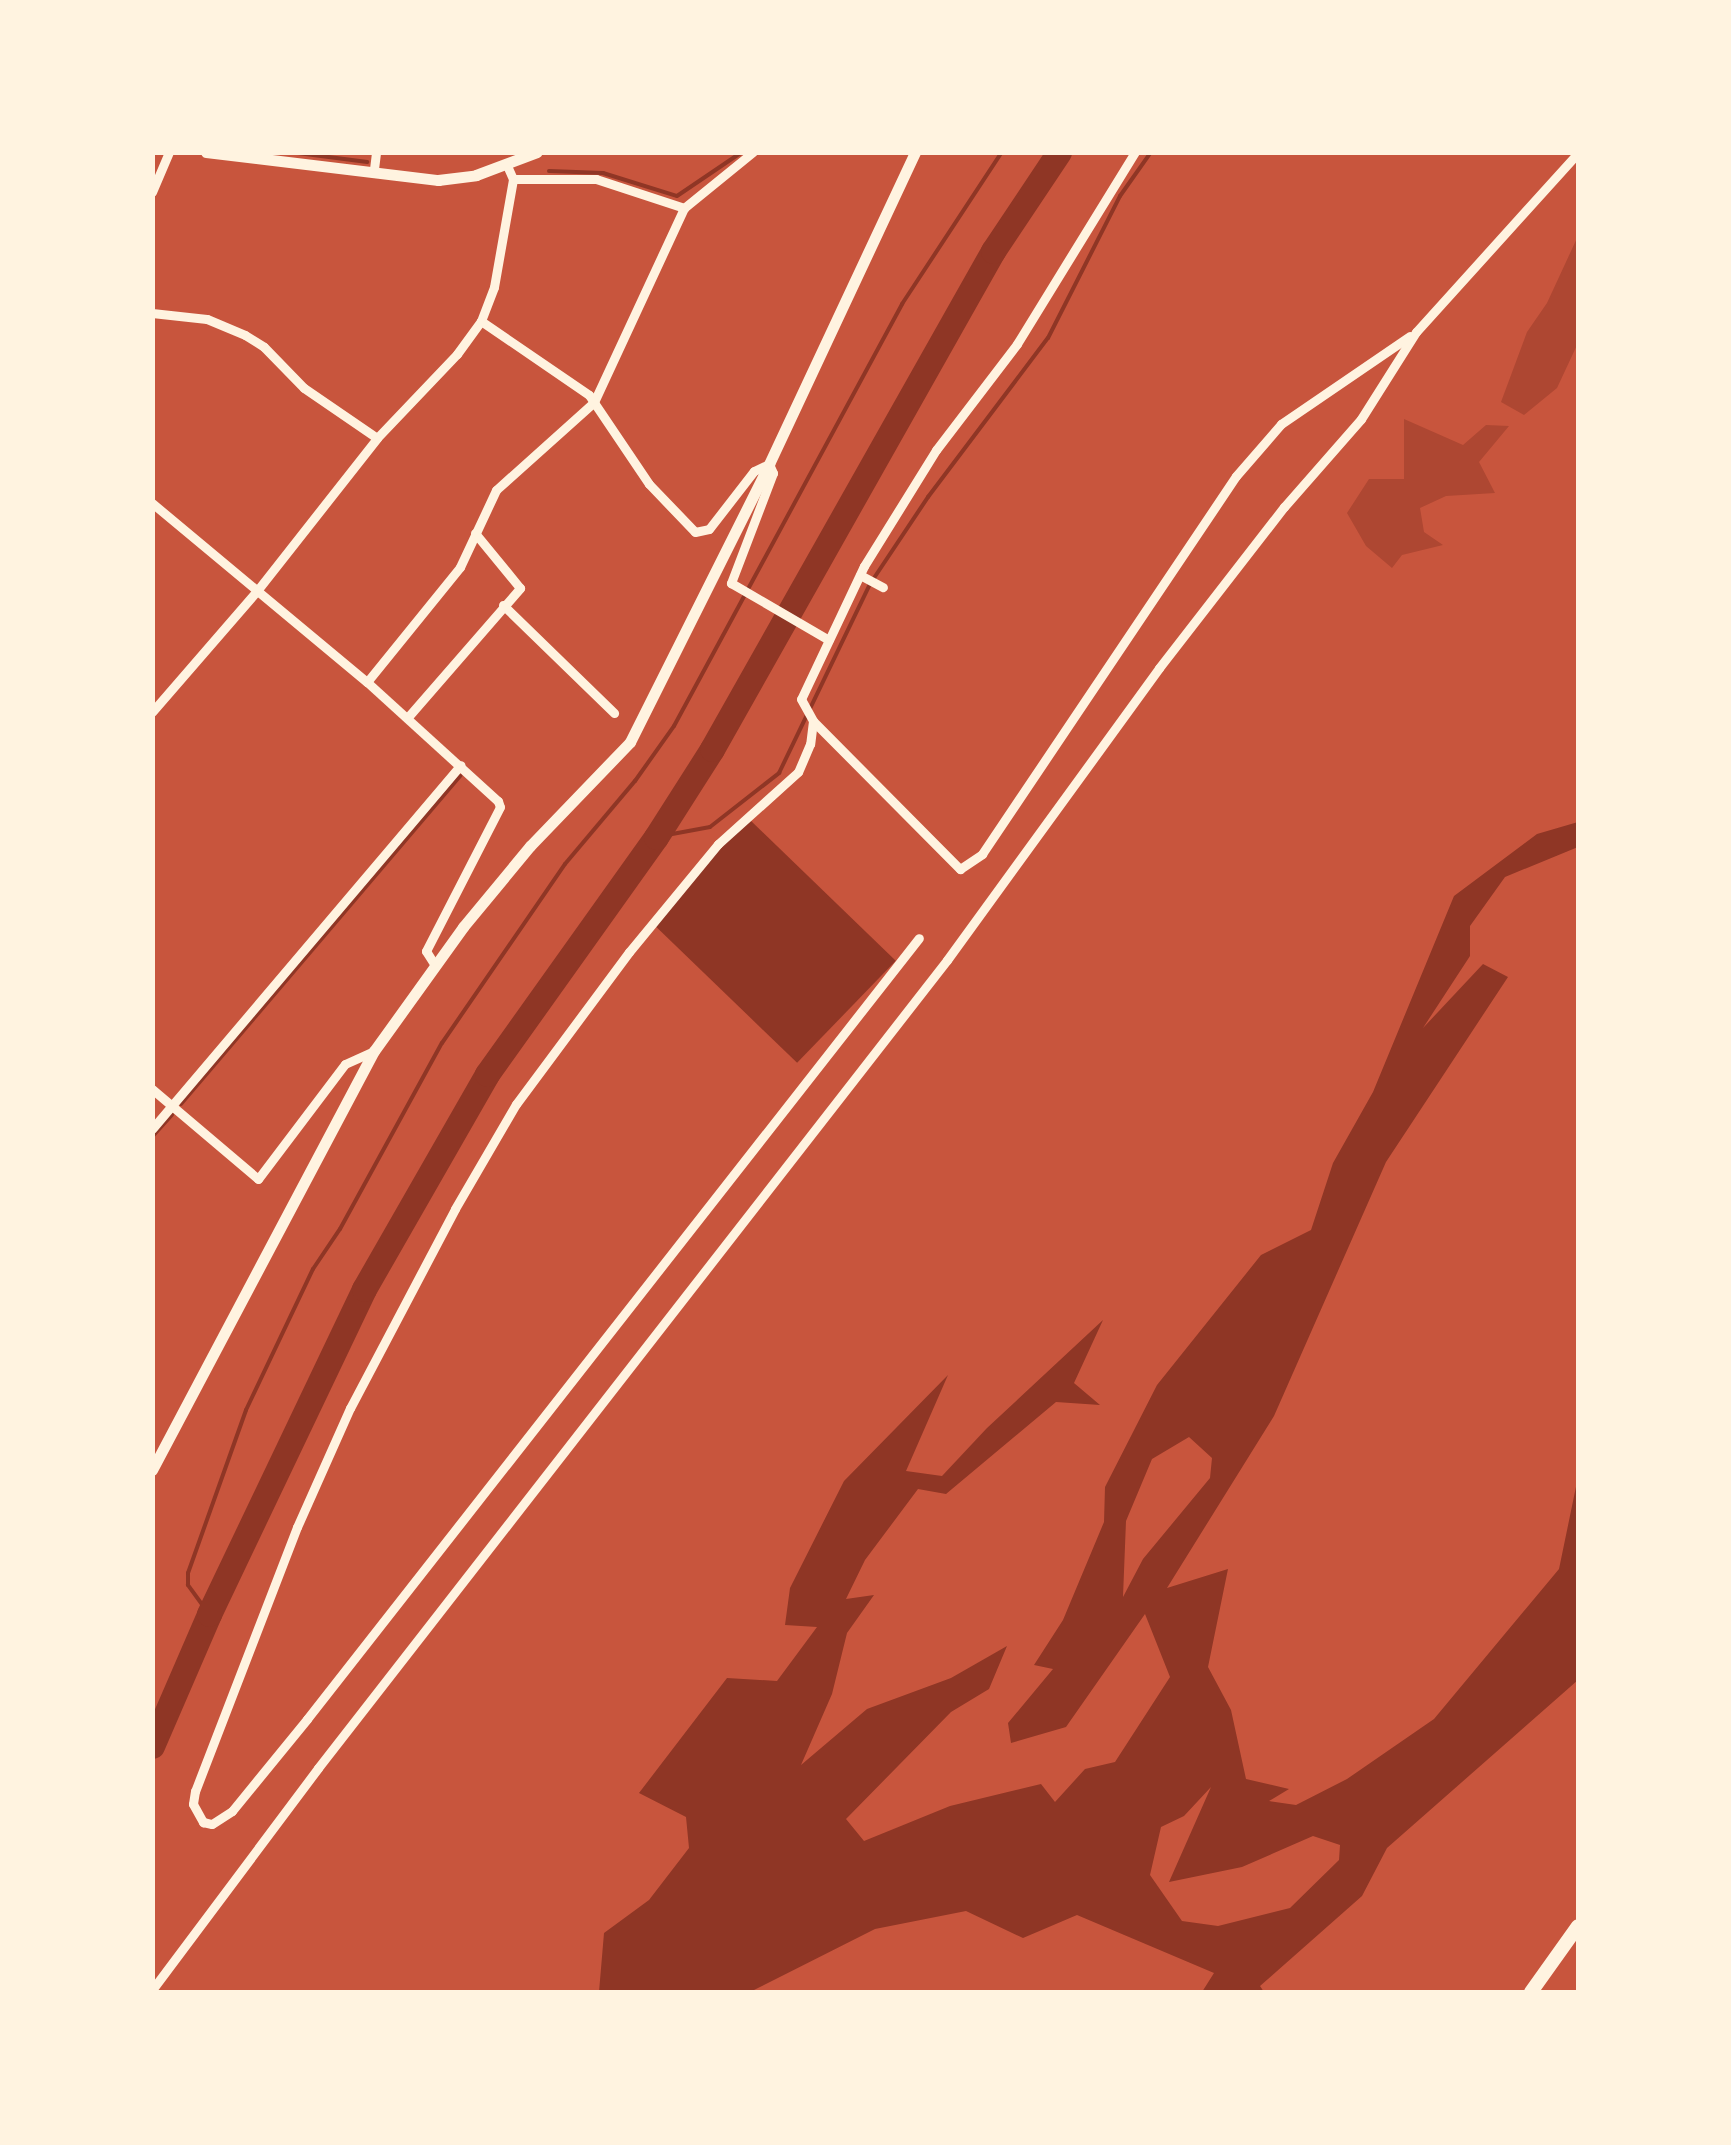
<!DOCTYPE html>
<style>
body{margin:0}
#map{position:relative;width:1731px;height:2145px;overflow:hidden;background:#c8553d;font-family:Roboto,sans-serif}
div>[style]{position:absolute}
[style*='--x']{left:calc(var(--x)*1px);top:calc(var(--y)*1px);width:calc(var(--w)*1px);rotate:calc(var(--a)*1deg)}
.green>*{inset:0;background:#ae4732}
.water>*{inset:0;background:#8f3625;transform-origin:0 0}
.stream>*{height:4px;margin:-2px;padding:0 2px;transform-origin:2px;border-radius:2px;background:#8f3625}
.river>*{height:25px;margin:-12.5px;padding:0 12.5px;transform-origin:12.5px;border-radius:12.5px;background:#8f3625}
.minor>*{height:9px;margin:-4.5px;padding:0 4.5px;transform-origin:4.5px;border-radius:4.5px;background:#fff3e0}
.secondary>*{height:11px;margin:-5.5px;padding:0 5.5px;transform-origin:5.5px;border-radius:5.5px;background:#fff3e0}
.trunk>*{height:14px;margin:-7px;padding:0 7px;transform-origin:7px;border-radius:7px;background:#fff3e0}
span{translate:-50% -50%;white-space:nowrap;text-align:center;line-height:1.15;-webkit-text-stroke:10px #fff3e0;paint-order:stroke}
.frame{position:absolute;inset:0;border:155px solid #fff3e0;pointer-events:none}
</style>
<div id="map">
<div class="green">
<div style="clip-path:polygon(1578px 236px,1578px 343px,1557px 388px,1524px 415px,1501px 402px,1527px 332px,1547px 303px)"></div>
<div style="clip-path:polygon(1404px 419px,1463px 445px,1486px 425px,1509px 426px,1479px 462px,1495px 493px,1446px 496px,1420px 508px,1424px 532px,1443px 545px,1402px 555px,1392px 568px,1366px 546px,1347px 513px,1369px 479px,1404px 479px)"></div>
</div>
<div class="water">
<div style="left:749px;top:819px;width:204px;height:142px;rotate:44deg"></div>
<div style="clip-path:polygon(evenodd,1578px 822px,1578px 847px,1505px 877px,1470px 926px,1470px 956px,1423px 1028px,1483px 964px,1508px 977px,1386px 1162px,1274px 1416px,1167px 1588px,1228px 1569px,1208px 1667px,1231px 1710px,1246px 1779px,1289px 1789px,1269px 1801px,1296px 1805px,1347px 1779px,1434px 1719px,1559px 1569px,1578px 1477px,1578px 1680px,1387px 1848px,1362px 1896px,1260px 1986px,1264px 1992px,1202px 1992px,1214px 1973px,1077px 1915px,1023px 1938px,966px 1911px,875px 1929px,750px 1992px,599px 1992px,604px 1933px,649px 1900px,689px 1848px,686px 1817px,639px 1793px,727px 1678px,777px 1681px,817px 1627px,785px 1625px,790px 1588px,844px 1481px,948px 1375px,906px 1471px,942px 1476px,987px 1428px,1103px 1320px,1074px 1383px,1100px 1405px,1056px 1402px,946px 1494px,918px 1489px,865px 1560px,846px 1599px,874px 1595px,847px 1633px,832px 1694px,801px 1765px,867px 1709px,951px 1678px,1007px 1646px,989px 1689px,951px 1712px,846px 1819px,864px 1841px,950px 1806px,1041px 1784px,1055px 1802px,1085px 1769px,1115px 1762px,1170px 1677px,1145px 1614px,1066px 1727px,1011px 1743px,1008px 1723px,1053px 1669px,1034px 1665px,1063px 1620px,1104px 1522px,1105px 1487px,1157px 1385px,1261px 1255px,1311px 1230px,1333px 1163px,1373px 1092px,1454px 896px,1537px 834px,1578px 822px,1189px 1437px,1212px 1458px,1210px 1478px,1143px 1559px,1123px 1597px,1126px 1521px,1152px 1459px,1189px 1437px,1578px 822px,1211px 1787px,1169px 1882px,1242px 1867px,1313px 1836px,1340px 1845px,1339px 1860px,1290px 1908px,1218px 1926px,1182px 1921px,1150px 1875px,1161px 1827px,1184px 1816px,1211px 1787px)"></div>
</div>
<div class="stream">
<div style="--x:290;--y:152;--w:78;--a:7.4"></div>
<div style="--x:549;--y:171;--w:54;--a:2.1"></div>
<div style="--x:603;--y:173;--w:77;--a:17.3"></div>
<div style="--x:677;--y:196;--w:78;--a:-34.1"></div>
<div style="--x:656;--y:837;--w:55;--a:-10.5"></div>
<div style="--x:710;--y:827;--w:88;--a:-38"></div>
<div style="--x:779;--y:773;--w:210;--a:-64.3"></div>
<div style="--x:870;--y:584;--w:105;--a:-56.3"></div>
<div style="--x:928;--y:497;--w:199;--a:-53"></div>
<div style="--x:1048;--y:338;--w:159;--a:-63.1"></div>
<div style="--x:1120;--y:196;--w:54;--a:-54.8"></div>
<div style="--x:181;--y:1104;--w:431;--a:-49.6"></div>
<div style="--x:152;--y:1137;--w:30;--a:-48"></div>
<div style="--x:209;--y:1614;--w:36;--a:-126"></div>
<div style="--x:188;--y:1585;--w:12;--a:-90"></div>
<div style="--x:188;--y:1573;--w:173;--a:-70.4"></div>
<div style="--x:246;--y:1410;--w:156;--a:-64.6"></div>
<div style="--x:313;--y:1269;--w:48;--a:-56"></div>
<div style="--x:340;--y:1229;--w:212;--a:-61.3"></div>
<div style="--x:442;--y:1043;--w:217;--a:-55.5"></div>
<div style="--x:565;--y:864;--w:109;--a:-49.9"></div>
<div style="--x:635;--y:781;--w:67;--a:-54.7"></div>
<div style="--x:674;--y:726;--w:480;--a:-61.6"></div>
<div style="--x:902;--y:304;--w:182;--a:-56.7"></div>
</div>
<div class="river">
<div style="--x:152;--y:1746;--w:144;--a:-66.6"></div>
<div style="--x:209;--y:1614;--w:360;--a:-64.5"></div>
<div style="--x:364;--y:1289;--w:248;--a:-60.2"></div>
<div style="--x:487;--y:1074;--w:291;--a:-54.5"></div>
<div style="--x:656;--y:837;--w:104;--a:-57.5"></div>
<div style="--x:712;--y:749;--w:572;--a:-60.57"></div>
<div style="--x:993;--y:251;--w:119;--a:-56.3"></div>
</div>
<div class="minor">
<div style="--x:1135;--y:152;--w:225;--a:121.6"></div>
<div style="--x:1017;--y:344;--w:133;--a:127.4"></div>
<div style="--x:936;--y:450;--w:137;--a:121.8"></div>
<div style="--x:864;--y:566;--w:147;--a:115.3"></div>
<div style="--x:801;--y:699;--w:25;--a:61"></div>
<div style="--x:813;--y:721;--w:209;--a:45.2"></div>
<div style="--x:960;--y:869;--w:27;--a:-34"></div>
<div style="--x:982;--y:854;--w:455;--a:-56.1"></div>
<div style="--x:1236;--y:476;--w:69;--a:-49.1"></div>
<div style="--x:1281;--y:424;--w:156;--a:-34.3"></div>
<div style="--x:374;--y:169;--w:17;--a:-83"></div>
<div style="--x:513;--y:179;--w:83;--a:0"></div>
<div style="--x:596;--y:179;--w:93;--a:18.2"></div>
<div style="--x:152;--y:192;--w:43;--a:-67"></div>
<div style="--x:152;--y:313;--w:55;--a:6.2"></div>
<div style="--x:207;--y:319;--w:41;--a:22.8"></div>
<div style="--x:245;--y:335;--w:22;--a:32"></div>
<div style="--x:264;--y:347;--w:57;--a:45.7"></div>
<div style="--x:304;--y:388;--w:88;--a:34.4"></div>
<div style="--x:481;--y:321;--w:36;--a:-69"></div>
<div style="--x:494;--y:287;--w:110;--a:-80"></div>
<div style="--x:513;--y:179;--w:17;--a:-114"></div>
<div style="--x:152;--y:503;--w:280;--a:39.8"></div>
<div style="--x:367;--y:682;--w:177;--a:42.3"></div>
<div style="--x:498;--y:801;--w:6;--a:72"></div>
<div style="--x:500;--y:807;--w:162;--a:117.2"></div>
<div style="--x:426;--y:951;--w:15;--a:58"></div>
<div style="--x:860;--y:575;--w:26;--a:28"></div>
<div style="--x:503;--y:605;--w:155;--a:44.2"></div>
<div style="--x:367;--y:682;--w:148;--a:-51"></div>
<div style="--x:460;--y:567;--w:85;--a:-64.9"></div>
<div style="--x:496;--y:490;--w:132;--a:-41.9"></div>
<div style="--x:594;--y:402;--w:214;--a:-65.1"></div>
<div style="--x:684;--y:208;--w:89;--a:-39.1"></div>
<div style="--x:152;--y:712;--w:159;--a:-49.1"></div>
<div style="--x:256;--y:592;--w:196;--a:-51.8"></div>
<div style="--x:377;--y:438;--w:116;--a:-46.4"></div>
<div style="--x:457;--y:354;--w:41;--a:-54"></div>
<div style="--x:481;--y:321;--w:131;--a:34.4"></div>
<div style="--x:589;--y:395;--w:107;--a:56"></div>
<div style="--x:649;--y:484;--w:66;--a:46.2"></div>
<div style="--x:695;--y:532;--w:14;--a:-12"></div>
<div style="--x:709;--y:529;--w:73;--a:-52.2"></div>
<div style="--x:754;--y:471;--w:17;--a:-25"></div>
<div style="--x:769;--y:464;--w:10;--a:66"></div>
<div style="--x:773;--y:473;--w:118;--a:110.9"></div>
<div style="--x:731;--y:583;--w:113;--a:30.2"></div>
<div style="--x:408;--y:717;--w:171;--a:-49"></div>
<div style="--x:520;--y:588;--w:71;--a:-129.3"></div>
<div style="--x:813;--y:721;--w:23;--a:97"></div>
<div style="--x:810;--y:744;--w:30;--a:113"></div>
<div style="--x:798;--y:772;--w:108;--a:138"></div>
<div style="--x:718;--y:844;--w:140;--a:129.5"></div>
<div style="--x:629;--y:952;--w:189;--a:126.6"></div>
<div style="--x:516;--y:1104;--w:121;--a:120.2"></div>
<div style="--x:455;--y:1209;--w:225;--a:117.8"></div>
<div style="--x:350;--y:1408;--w:130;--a:114"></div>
<div style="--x:297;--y:1527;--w:283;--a:111.1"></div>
<div style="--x:195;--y:1791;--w:13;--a:99"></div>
<div style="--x:193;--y:1804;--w:21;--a:61"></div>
<div style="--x:203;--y:1822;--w:9;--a:13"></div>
<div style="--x:212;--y:1824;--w:24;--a:-33"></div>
<div style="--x:232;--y:1811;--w:119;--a:-50.8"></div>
<div style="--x:307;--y:1719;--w:992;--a:-51.92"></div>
<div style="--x:152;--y:1089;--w:139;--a:40.3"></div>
<div style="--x:258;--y:1179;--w:144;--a:-52.9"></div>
<div style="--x:345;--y:1064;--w:32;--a:-24"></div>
<div style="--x:152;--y:1129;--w:477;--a:-49.7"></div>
<div style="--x:152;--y:1990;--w:277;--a:-53.2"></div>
<div style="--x:318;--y:1768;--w:1024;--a:-52.1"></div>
<div style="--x:947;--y:960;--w:361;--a:-54"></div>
<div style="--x:1159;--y:668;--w:204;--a:-52.2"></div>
<div style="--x:1284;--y:507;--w:117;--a:-48.8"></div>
<div style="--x:1361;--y:419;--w:103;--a:-57.7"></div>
<div style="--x:1416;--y:332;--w:241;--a:-47.9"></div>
</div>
<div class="secondary">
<div style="--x:206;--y:152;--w:234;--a:6.9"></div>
<div style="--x:438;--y:180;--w:38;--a:-7"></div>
<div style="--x:476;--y:175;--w:65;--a:-20.7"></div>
<div style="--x:152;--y:1470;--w:474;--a:-62.1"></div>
<div style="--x:374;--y:1051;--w:153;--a:-54.3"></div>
<div style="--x:463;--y:927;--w:105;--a:-50.4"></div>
<div style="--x:530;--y:846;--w:144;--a:-46.1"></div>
<div style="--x:630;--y:742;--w:311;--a:-63.4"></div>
<div style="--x:769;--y:464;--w:344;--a:-64.9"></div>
</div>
<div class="trunk">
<div style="--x:1531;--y:1992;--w:81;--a:-54.5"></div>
</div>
<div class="frame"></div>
</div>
